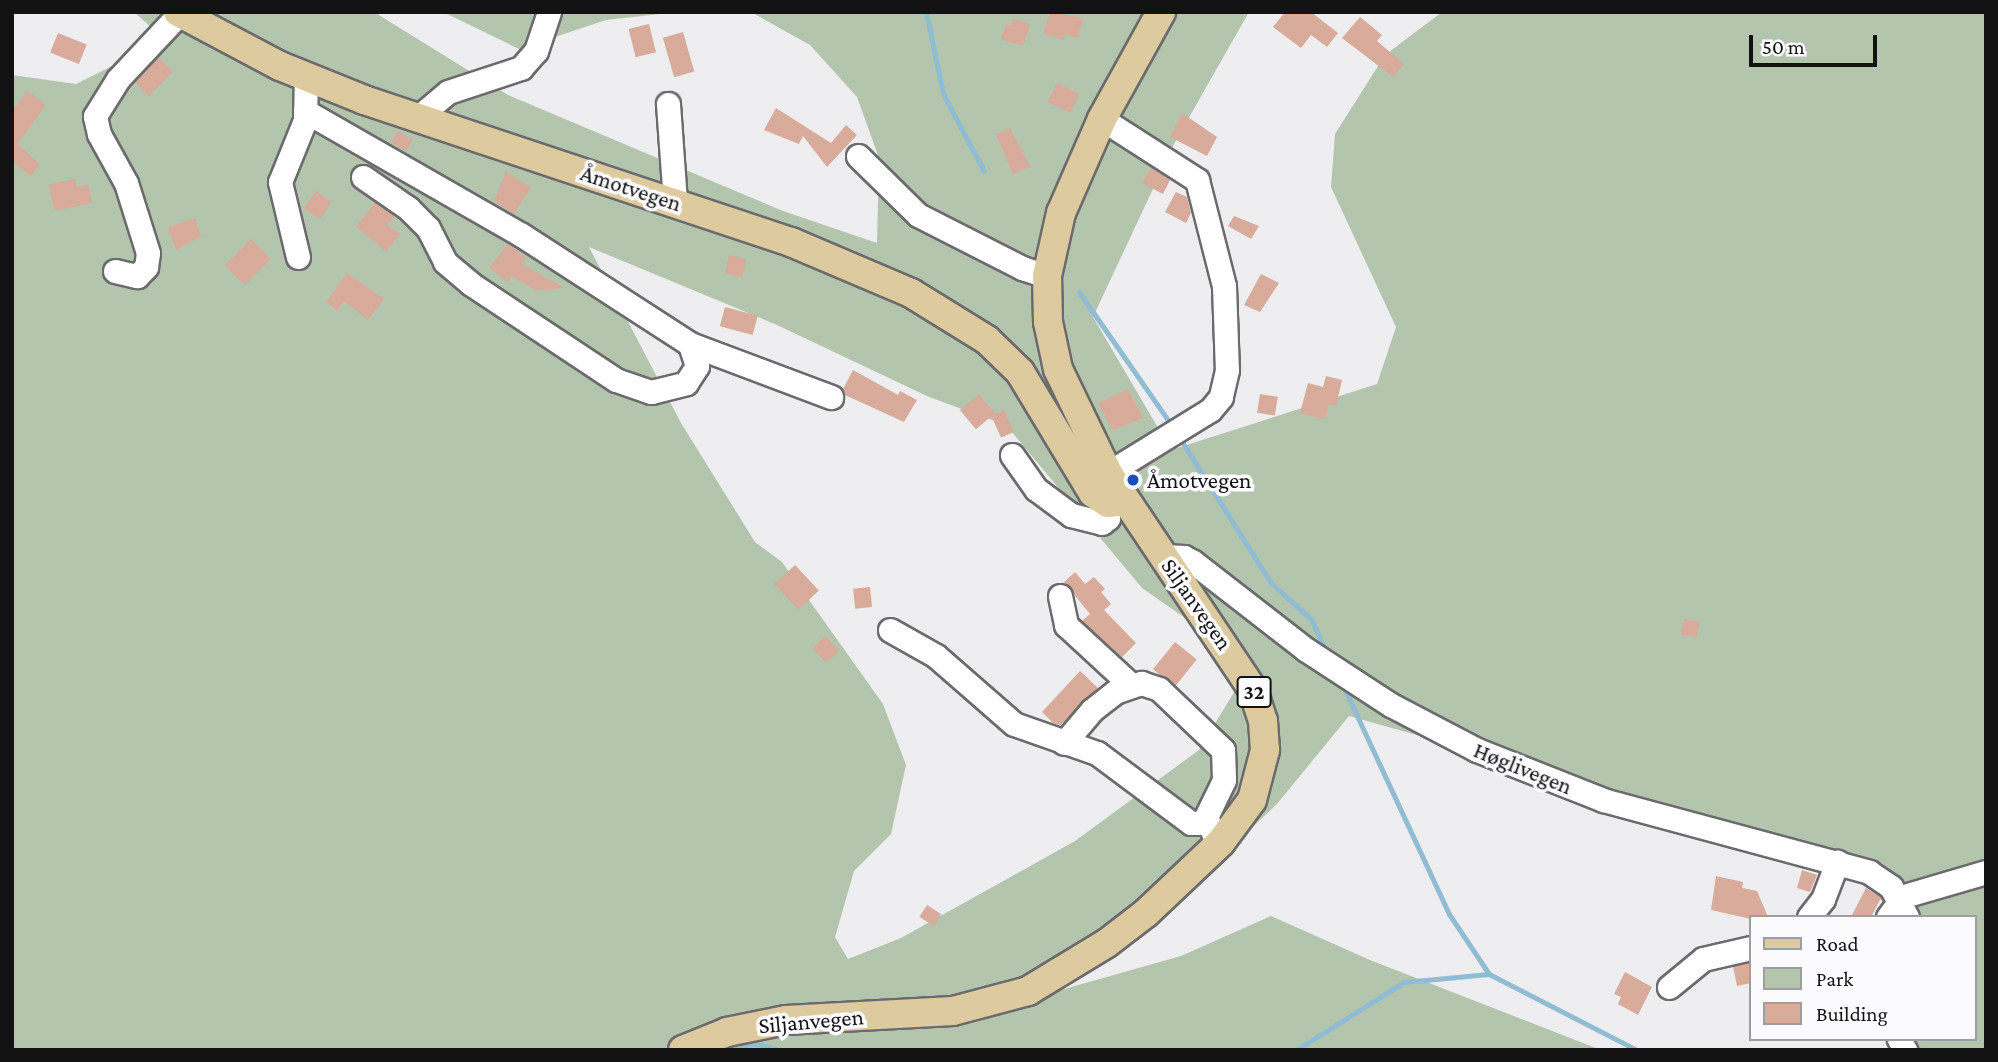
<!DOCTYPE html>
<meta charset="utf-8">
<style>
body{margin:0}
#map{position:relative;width:1998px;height:1062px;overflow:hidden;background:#eeeef0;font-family:"Crimson Pro",serif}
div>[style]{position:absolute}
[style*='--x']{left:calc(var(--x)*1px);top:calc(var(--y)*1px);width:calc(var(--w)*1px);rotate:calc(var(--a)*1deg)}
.green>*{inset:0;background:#b4c5ad}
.stream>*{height:5px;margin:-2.5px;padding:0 2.5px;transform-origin:2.5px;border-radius:2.5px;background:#90bcd4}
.building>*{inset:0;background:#d8ab9a;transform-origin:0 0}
.roads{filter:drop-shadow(2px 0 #6b6b6d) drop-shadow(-2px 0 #6b6b6d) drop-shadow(0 2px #6b6b6d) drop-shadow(0 -2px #6b6b6d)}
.minor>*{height:23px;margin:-11.5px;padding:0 11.5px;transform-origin:11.5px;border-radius:11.5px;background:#fff}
.major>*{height:28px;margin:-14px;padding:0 14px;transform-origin:14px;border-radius:14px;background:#ddca9e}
.dots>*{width:19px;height:19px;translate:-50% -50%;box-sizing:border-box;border:4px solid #fbfbfd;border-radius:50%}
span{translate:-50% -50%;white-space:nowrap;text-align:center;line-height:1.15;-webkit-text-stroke:7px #fbfbfd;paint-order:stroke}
.shield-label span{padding:2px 5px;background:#fbfbfd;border:2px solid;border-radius:5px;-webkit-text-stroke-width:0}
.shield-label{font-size:21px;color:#121213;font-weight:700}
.street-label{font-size:23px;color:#121213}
.poi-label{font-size:23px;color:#121213}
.left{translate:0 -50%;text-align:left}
.frame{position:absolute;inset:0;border:14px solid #121213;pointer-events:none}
.legend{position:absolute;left:1749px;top:915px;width:228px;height:126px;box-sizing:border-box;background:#fbfbfd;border:2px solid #9e9e9f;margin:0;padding:9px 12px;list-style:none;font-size:21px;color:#121213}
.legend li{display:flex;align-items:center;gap:14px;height:35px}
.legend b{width:35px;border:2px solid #9e9e9f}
.scale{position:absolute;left:1749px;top:35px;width:128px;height:32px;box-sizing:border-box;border:4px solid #121213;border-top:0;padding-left:9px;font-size:21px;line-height:24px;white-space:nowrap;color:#121213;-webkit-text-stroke:5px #fbfbfd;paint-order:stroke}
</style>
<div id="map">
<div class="green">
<div style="clip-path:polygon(evenodd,134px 12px,374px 12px,508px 95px,783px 211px,877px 243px,879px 158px,857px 97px,810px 45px,751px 12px,1249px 12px,1175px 142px,1093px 317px,1171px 450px,1377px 384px,1396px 327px,1331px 187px,1335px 134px,1385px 55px,1442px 12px,1986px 12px,1986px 1050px,1894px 1050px,1899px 1039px,1975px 1039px,1975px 917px,1898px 917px,1865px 884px,1590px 792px,1566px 777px,1349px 716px,1277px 804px,1205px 872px,1018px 1002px,1181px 956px,1271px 916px,1370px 960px,1601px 1050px,12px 1050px,12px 75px,76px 84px,122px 61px,152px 28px,134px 12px,589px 247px,777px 325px,929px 397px,1006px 425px,1142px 588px,1251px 664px,1199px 750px,1075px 841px,901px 938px,848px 959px,835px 937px,854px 871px,891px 834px,906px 765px,883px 704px,782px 562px,755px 542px,681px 423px,589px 247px)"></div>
<div style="clip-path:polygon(443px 12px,678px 12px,606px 20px,519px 49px)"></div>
</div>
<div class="stream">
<div style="--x:926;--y:12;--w:84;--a:78.3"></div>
<div style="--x:943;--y:94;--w:87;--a:62"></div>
<div style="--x:1079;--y:292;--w:163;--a:55.2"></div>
<div style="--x:1179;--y:437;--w:173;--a:57.8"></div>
<div style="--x:1271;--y:583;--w:54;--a:42"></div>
<div style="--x:1311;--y:619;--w:38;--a:65"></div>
<div style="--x:1489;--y:974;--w:166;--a:27.2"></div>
<div style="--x:731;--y:1050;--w:22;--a:-18"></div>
<div style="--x:752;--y:1043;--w:30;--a:14"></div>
<div style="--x:1296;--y:1050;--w:128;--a:-32.2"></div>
<div style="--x:1404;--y:982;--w:85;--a:-5.4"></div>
<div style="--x:1489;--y:974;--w:72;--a:-123.7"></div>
<div style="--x:1449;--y:914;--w:255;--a:-114.9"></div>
</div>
<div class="building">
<div style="clip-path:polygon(1050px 12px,1084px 18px,1077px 38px,1065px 34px,1063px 40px,1043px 33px)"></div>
<div style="clip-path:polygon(1285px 12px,1311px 12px,1338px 33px,1327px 47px,1311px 35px,1301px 48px,1273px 27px)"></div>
<div style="clip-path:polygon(1360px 17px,1382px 35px,1377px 41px,1404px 64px,1393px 77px,1342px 38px)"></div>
<div style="clip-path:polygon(1013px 18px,1030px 24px,1023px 46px,1001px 39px,1006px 24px,1011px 25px)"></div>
<div style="left:649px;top:24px;width:29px;height:21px;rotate:76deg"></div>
<div style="left:683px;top:32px;width:41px;height:21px;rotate:74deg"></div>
<div style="left:58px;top:33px;width:31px;height:21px;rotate:22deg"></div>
<div style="left:158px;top:57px;width:21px;height:34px;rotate:45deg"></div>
<div style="left:1057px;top:83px;width:25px;height:21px;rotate:26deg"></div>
<div style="clip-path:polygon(27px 91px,46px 105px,17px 144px,40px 164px,31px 176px,12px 162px,12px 111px)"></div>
<div style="clip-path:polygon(776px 108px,831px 143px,846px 125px,857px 135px,827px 167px,803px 136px,799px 144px,764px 130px)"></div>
<div style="clip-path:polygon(1182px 113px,1217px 137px,1207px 156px,1170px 137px)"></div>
<div style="clip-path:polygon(1010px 128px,1030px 166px,1013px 174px,996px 134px)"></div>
<div style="left:398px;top:131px;width:17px;height:13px;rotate:31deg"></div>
<div style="clip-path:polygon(1151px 167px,1170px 180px,1163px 194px,1142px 183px)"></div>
<div style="clip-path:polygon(506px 172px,531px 187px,514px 214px,494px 201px)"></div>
<div style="clip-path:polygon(75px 179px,77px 187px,89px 185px,92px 203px,54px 211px,49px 184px)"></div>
<div style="left:316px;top:191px;width:19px;height:21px;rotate:35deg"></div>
<div style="clip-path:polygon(1176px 192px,1187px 197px,1191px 213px,1186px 223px,1165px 212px)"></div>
<div style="clip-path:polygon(375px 202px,395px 216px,387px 225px,400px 234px,386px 251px,356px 227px)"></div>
<div style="clip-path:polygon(1234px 216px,1259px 226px,1251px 239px,1228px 226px)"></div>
<div style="clip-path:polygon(195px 218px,201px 236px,176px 250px,168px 227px)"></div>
<div style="left:251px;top:239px;width:28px;height:37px;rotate:45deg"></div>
<div style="clip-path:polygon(508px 243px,526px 258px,521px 264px,565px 288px,535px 290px,512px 276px,508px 282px,489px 268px)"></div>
<div style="left:729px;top:255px;width:18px;height:19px;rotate:13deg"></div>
<div style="clip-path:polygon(347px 273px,384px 299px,368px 320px,344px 301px,337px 311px,326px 302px)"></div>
<div style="clip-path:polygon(1261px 274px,1279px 283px,1260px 312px,1244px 305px)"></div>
<div style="left:725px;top:307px;width:34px;height:20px;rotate:15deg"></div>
<div style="clip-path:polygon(853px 370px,898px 395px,900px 391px,917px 400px,904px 422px,845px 395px,843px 389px)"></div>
<div style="clip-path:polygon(1326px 376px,1342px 380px,1336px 406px,1329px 404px,1325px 419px,1300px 413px,1308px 383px,1323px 387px)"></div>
<div style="clip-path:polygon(1128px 389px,1143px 418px,1113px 430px,1098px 403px)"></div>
<div style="left:979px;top:394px;width:25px;height:25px;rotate:50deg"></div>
<div style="left:1260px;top:394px;width:18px;height:19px;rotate:9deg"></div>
<div style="left:1004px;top:410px;width:24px;height:14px;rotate:66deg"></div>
<div style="left:795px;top:565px;width:35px;height:28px;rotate:47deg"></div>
<div style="clip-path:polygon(1075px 572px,1085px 584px,1094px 577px,1105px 589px,1101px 592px,1111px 604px,1104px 610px,1136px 643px,1122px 657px,1082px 621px,1090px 614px,1064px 582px)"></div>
<div style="left:870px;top:587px;width:20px;height:17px;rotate:84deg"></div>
<div style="left:1684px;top:619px;width:16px;height:16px;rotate:11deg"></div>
<div style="left:825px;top:636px;width:20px;height:18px;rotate:45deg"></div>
<div style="left:1175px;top:642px;width:28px;height:35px;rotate:39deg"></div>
<div style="clip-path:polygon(1080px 671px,1098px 688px,1061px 725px,1053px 723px,1042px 712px)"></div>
<div style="clip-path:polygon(1802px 870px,1817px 875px,1810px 892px,1797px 888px)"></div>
<div style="clip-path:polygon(1716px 876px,1743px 882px,1742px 888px,1757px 891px,1768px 917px,1751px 919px,1711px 910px)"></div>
<div style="clip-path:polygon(1866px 888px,1881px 898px,1871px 917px,1851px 917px)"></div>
<div style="left:927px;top:905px;width:17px;height:14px;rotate:33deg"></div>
<div style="clip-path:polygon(1751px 962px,1751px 983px,1737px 986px,1733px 966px)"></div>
<div style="clip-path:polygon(1625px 972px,1652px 987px,1638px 1015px,1618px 1004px,1621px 997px,1614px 994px)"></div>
</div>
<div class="roads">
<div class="minor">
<div style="--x:668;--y:104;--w:98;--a:85.9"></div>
<div style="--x:305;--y:111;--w:248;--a:29.8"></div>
<div style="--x:520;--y:234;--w:202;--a:32.9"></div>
<div style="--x:690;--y:344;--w:151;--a:20.6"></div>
<div style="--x:417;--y:118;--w:40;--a:-40"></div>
<div style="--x:448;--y:92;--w:77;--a:-18.2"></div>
<div style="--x:521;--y:68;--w:23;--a:-49"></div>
<div style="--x:536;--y:51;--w:41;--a:-71.6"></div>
<div style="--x:1102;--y:119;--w:113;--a:32.7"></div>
<div style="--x:1197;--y:180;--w:109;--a:75.7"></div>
<div style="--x:1224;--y:286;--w:84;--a:88"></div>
<div style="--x:1227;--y:370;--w:28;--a:103"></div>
<div style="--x:1221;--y:397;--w:17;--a:130"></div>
<div style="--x:1210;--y:410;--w:120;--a:148.3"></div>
<div style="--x:858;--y:156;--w:84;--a:44.5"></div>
<div style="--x:918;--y:215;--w:117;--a:27"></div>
<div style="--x:1022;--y:268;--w:26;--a:18"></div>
<div style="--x:363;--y:177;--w:55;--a:34.6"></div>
<div style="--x:408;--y:208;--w:28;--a:45"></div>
<div style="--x:428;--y:228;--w:38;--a:63"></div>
<div style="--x:445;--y:262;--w:34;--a:40"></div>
<div style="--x:471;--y:284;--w:174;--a:33.5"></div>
<div style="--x:616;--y:380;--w:37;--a:19"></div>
<div style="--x:651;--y:392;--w:36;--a:-14"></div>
<div style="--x:686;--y:383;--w:20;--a:-57"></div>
<div style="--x:697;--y:366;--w:23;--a:-108"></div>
<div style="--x:298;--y:257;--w:77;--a:-103.5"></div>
<div style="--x:280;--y:182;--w:67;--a:-68"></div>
<div style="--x:305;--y:120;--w:43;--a:-88.7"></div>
<div style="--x:115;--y:271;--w:23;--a:13"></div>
<div style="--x:137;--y:276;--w:13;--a:-45"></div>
<div style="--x:146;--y:267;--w:14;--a:-82"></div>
<div style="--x:148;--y:253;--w:73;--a:-107.4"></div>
<div style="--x:126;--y:183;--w:56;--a:-118.9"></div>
<div style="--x:99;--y:134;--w:18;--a:-103"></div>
<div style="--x:95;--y:116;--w:44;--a:-58.1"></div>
<div style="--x:118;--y:79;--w:91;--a:-46.8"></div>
<div style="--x:1012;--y:455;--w:42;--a:54.8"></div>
<div style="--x:1036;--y:489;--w:44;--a:36.6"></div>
<div style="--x:1071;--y:515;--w:32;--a:14"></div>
<div style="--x:1102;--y:523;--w:8;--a:-40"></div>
<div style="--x:1108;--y:518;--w:15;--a:-90"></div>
<div style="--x:1163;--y:556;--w:21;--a:3"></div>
<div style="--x:1184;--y:557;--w:10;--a:29"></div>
<div style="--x:1193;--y:562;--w:142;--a:37.8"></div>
<div style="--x:1305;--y:649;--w:103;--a:33.1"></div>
<div style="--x:1391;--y:705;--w:97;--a:27.6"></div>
<div style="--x:1477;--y:750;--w:136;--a:21.6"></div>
<div style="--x:1603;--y:800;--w:276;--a:15.1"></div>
<div style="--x:1869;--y:872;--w:27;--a:34"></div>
<div style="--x:1891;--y:887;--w:34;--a:62"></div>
<div style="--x:1060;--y:596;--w:30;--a:78"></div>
<div style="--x:1066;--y:625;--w:88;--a:42.7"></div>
<div style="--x:890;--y:630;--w:53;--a:29.5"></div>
<div style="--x:936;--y:656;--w:103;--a:41.1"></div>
<div style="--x:1014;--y:724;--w:88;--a:19.3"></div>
<div style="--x:1097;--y:753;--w:117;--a:36.7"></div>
<div style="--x:1191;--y:823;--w:14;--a:0"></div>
<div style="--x:1064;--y:743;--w:43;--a:-49.7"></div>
<div style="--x:1092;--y:710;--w:29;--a:-38"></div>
<div style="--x:1115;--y:692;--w:28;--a:-19"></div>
<div style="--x:1141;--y:683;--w:19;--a:18"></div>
<div style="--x:1159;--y:689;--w:88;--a:43.6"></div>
<div style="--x:1223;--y:750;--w:30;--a:88"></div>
<div style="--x:1224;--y:780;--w:41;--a:115.9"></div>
<div style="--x:1206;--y:817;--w:20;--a:66"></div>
<div style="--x:1809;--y:917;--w:23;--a:-52"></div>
<div style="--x:1823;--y:899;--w:40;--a:-69"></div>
<div style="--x:1888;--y:917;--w:26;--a:-53"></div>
<div style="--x:1904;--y:896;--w:85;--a:-16.3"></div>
<div style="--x:1669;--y:987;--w:44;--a:-39.5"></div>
<div style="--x:1703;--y:959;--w:49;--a:-12.9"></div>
<div style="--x:1899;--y:1039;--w:13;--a:61"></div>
</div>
<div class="major">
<div style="--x:178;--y:12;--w:115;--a:27.9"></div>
<div style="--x:280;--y:66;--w:91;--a:22"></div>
<div style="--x:364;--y:100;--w:450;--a:18.4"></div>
<div style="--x:791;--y:242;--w:130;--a:23"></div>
<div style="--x:911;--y:293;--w:89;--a:31.7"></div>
<div style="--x:987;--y:340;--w:46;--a:44.1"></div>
<div style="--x:1020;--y:372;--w:141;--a:58.9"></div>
<div style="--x:1093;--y:493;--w:18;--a:34"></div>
<div style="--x:1108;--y:503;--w:18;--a:-6"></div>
<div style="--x:683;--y:1050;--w:48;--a:-22.2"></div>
<div style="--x:727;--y:1032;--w:60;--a:-11.5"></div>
<div style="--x:786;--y:1020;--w:167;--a:-3.1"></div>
<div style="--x:953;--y:1011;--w:78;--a:-14.9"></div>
<div style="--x:1028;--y:991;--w:92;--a:-31.3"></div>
<div style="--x:1107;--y:943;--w:49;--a:-37.6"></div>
<div style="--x:1146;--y:913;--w:103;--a:-43.4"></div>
<div style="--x:1221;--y:842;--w:52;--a:-53.6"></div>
<div style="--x:1252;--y:800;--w:52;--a:-75.4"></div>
<div style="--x:1265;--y:750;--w:29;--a:-94"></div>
<div style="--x:1263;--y:721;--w:33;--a:-108"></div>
<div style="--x:1253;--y:690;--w:261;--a:-123.8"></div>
<div style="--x:1108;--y:473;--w:115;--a:-115.7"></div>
<div style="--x:1058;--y:369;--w:48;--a:-102"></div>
<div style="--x:1048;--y:322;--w:46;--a:-91.2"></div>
<div style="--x:1047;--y:276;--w:65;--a:-77.5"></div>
<div style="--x:1061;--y:213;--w:103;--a:-66.4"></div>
<div style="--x:1102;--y:119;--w:122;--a:-61.1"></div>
</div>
</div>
<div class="dots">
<div style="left:1133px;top:480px;background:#1250bb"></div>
</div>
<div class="shield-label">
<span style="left:1254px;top:692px">32</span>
</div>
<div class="street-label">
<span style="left:631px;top:188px;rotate:18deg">Åmotvegen</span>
<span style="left:1197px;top:604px;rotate:55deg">Siljanvegen</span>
<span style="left:1523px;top:768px;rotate:22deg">Høglivegen</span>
<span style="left:811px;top:1021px;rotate:-5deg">Siljanvegen</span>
</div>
<div class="poi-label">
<span class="left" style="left:1147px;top:480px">Åmotvegen</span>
</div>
<div class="frame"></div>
<ul class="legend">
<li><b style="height:9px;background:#ddca9e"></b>Road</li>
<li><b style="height:19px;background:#b4c5ad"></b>Park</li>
<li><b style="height:19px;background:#d8ab9a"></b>Building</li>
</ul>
<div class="scale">50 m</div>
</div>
